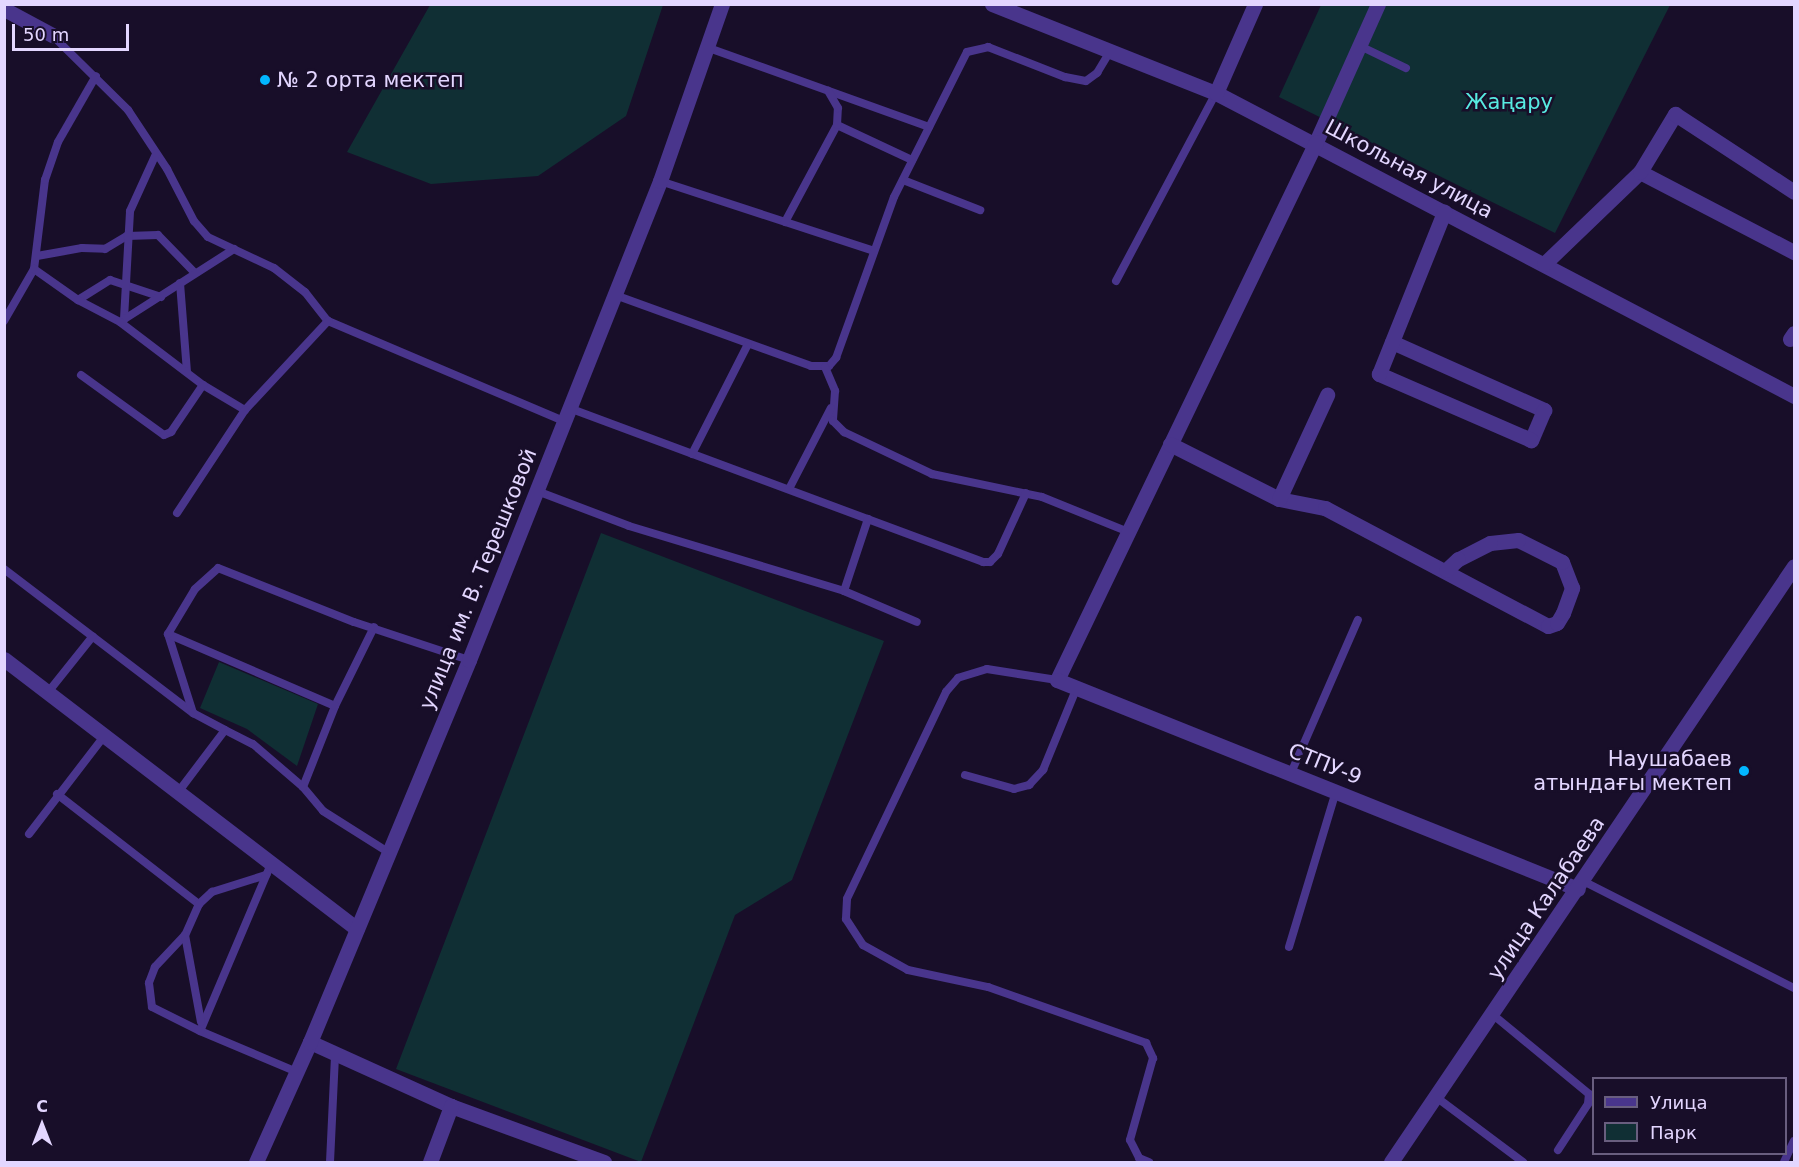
<!DOCTYPE html>
<meta charset="utf-8">
<style>
body{margin:0}
#map{position:relative;width:1799px;height:1167px;overflow:hidden;background:#180e29;font-family:"DejaVu Sans",sans-serif}
div>[style]{position:absolute}
[style*='--x']{left:calc(var(--x)*1px);top:calc(var(--y)*1px);width:calc(var(--w)*1px);rotate:calc(var(--a)*1deg)}
.green>*{inset:0;background:#102f34}
.lane>*{height:8px;margin:-4px;padding:0 4px;transform-origin:4px;border-radius:4px;background:#49358c}
.street>*{height:15px;margin:-7.5px;padding:0 7.5px;transform-origin:7.5px;border-radius:7.5px;background:#49358c}
.dots>*{width:16px;height:16px;translate:-50% -50%;box-sizing:border-box;border:3px solid #180e29;border-radius:50%}
span{translate:-50% -50%;white-space:nowrap;text-align:center;line-height:1.15;-webkit-text-stroke:5px #180e29;paint-order:stroke}
.poi-label{font-size:21px;color:#e3d6ff}
.left{translate:0 -50%;text-align:left}
.right{translate:-100% -50%;text-align:right}
.park-label{font-size:21px;color:#57eae1}
.street-label{font-size:21px;color:#e3d6ff}
.frame{position:absolute;inset:0;border:6px solid #e3d6ff;pointer-events:none}
.legend{position:absolute;left:1592px;top:1077px;width:195px;height:78px;box-sizing:border-box;background:#180e29;border:2px solid #695e7f;margin:0;padding:8px 10px;list-style:none;font-size:18px;color:#e3d6ff}
.legend li{display:flex;align-items:center;gap:12px;height:30px}
.legend b{width:30px;border:2px solid #695e7f}
.north{position:absolute;left:12px;top:1095px;width:60px;height:60px;-webkit-text-stroke:4px #180e29;paint-order:stroke;rotate:0deg;font-size:16px;font-weight:700;line-height:24px;text-align:center;color:#e3d6ff}
.north::after{content:'';display:block;margin:auto;width:21px;height:27px;background:#e3d6ff;clip-path:polygon(50% 0,100% 100%,50% 72%,0 100%)}
.scale{position:absolute;left:12px;top:24px;width:117px;height:27px;box-sizing:border-box;border:3px solid #e3d6ff;border-top:0;padding-left:8px;font-size:18px;line-height:21px;white-space:nowrap;color:#e3d6ff;-webkit-text-stroke:4px #180e29;paint-order:stroke}
</style>
<div id="map">
<div class="green">
<div style="clip-path:polygon(430px 5px,430px 4px,663px 5px,626px 116px,538px 176px,431px 184px,347px 152px)"></div>
<div style="clip-path:polygon(1321px 5px,1670px 5px,1555px 233px,1279px 97px)"></div>
<div style="clip-path:polygon(601px 533px,884px 641px,792px 880px,735px 915px,641px 1162px,396px 1069px)"></div>
<div style="clip-path:polygon(219px 662px,318px 704px,297px 766px,247px 729px,200px 708px)"></div>
</div>
<div class="lane">
<div style="--x:52;--y:35;--w:107;--a:44.6"></div>
<div style="--x:128;--y:110;--w:71;--a:56.5"></div>
<div style="--x:167;--y:169;--w:59;--a:62.6"></div>
<div style="--x:194;--y:221;--w:21;--a:49"></div>
<div style="--x:208;--y:237;--w:73;--a:25.2"></div>
<div style="--x:274;--y:268;--w:39;--a:38"></div>
<div style="--x:305;--y:292;--w:37;--a:52"></div>
<div style="--x:328;--y:321;--w:256;--a:23"></div>
<div style="--x:1360;--y:46;--w:51;--a:25.6"></div>
<div style="--x:706;--y:47;--w:237;--a:19.7"></div>
<div style="--x:837;--y:125;--w:83;--a:25"></div>
<div style="--x:903;--y:180;--w:83;--a:21.3"></div>
<div style="--x:660;--y:181;--w:225;--a:18.1"></div>
<div style="--x:785;--y:222;--w:110;--a:-61.8"></div>
<div style="--x:837;--y:125;--w:17;--a:-87"></div>
<div style="--x:838;--y:108;--w:20;--a:-120"></div>
<div style="--x:37;--y:256;--w:46;--a:-10.1"></div>
<div style="--x:82;--y:248;--w:23;--a:2"></div>
<div style="--x:105;--y:249;--w:26;--a:-31"></div>
<div style="--x:127;--y:236;--w:31;--a:-2"></div>
<div style="--x:158;--y:235;--w:53;--a:45.8"></div>
<div style="--x:34;--y:269;--w:90;--a:-83"></div>
<div style="--x:45;--y:180;--w:40;--a:-71.1"></div>
<div style="--x:58;--y:142;--w:76;--a:-60.1"></div>
<div style="--x:1116;--y:281;--w:213;--a:-62"></div>
<div style="--x:180;--y:283;--w:89;--a:85.5"></div>
<div style="--x:615;--y:295;--w:208;--a:19.9"></div>
<div style="--x:811;--y:366;--w:18;--a:0"></div>
<div style="--x:829;--y:366;--w:11;--a:-49"></div>
<div style="--x:836;--y:358;--w:171;--a:-70.2"></div>
<div style="--x:894;--y:197;--w:162;--a:-63.3"></div>
<div style="--x:967;--y:52;--w:22;--a:-13"></div>
<div style="--x:988;--y:47;--w:83;--a:21.3"></div>
<div style="--x:1065;--y:77;--w:21;--a:11"></div>
<div style="--x:1086;--y:81;--w:14;--a:-36"></div>
<div style="--x:1097;--y:73;--w:26;--a:-59"></div>
<div style="--x:78;--y:300;--w:38;--a:-32"></div>
<div style="--x:110;--y:280;--w:54;--a:18.4"></div>
<div style="--x:124;--y:319;--w:108;--a:-86.8"></div>
<div style="--x:130;--y:211;--w:63;--a:-65.5"></div>
<div style="--x:123;--y:320;--w:132;--a:-32.6"></div>
<div style="--x:4;--y:321;--w:60;--a:-60"></div>
<div style="--x:34;--y:269;--w:54;--a:35.2"></div>
<div style="--x:78;--y:300;--w:47;--a:27.6"></div>
<div style="--x:120;--y:322;--w:104;--a:37.2"></div>
<div style="--x:203;--y:385;--w:49;--a:30.8"></div>
<div style="--x:245;--y:410;--w:122;--a:-47"></div>
<div style="--x:825;--y:367;--w:26;--a:67"></div>
<div style="--x:835;--y:391;--w:30;--a:94"></div>
<div style="--x:833;--y:421;--w:16;--a:45"></div>
<div style="--x:844;--y:432;--w:98;--a:25.5"></div>
<div style="--x:932;--y:474;--w:112;--a:11.8"></div>
<div style="--x:1042;--y:497;--w:91;--a:22"></div>
<div style="--x:81;--y:375;--w:102;--a:35.9"></div>
<div style="--x:164;--y:435;--w:8;--a:-23"></div>
<div style="--x:171;--y:432;--w:57;--a:-55.8"></div>
<div style="--x:569;--y:408;--w:442;--a:20.4"></div>
<div style="--x:983;--y:562;--w:7;--a:0"></div>
<div style="--x:990;--y:562;--w:11;--a:-45"></div>
<div style="--x:998;--y:554;--w:67;--a:-65.3"></div>
<div style="--x:692;--y:454;--w:123;--a:-63"></div>
<div style="--x:789;--y:489;--w:91;--a:-62.6"></div>
<div style="--x:537;--y:491;--w:98;--a:20.8"></div>
<div style="--x:629;--y:526;--w:225;--a:16.8"></div>
<div style="--x:844;--y:591;--w:76;--a:-71.6"></div>
<div style="--x:177;--y:513;--w:123;--a:-56.6"></div>
<div style="--x:4;--y:569;--w:238;--a:37.3"></div>
<div style="--x:844;--y:591;--w:79;--a:23"></div>
<div style="--x:168;--y:634;--w:83;--a:72.4"></div>
<div style="--x:193;--y:713;--w:36;--a:28"></div>
<div style="--x:1057;--y:680;--w:71;--a:-171.1"></div>
<div style="--x:987;--y:669;--w:30;--a:163"></div>
<div style="--x:958;--y:678;--w:18;--a:131"></div>
<div style="--x:946;--y:692;--w:229;--a:115.6"></div>
<div style="--x:847;--y:899;--w:20;--a:93"></div>
<div style="--x:846;--y:919;--w:31;--a:57"></div>
<div style="--x:863;--y:945;--w:51;--a:29.1"></div>
<div style="--x:908;--y:970;--w:82;--a:12"></div>
<div style="--x:988;--y:987;--w:168;--a:19.5"></div>
<div style="--x:1146;--y:1043;--w:17;--a:65"></div>
<div style="--x:1153;--y:1058;--w:85;--a:105.7"></div>
<div style="--x:1130;--y:1140;--w:20;--a:63"></div>
<div style="--x:1139;--y:1158;--w:11;--a:22"></div>
<div style="--x:49;--y:691;--w:70;--a:-51.3"></div>
<div style="--x:335;--y:706;--w:88;--a:-63.7"></div>
<div style="--x:1291;--y:773;--w:167;--a:-66.4"></div>
<div style="--x:965;--y:775;--w:51;--a:15.9"></div>
<div style="--x:1014;--y:789;--w:16;--a:-15"></div>
<div style="--x:1029;--y:785;--w:21;--a:-47"></div>
<div style="--x:1043;--y:770;--w:90;--a:-67.7"></div>
<div style="--x:303;--y:787;--w:31;--a:50"></div>
<div style="--x:323;--y:811;--w:77;--a:32.2"></div>
<div style="--x:179;--y:791;--w:76;--a:-53"></div>
<div style="--x:225;--y:730;--w:31;--a:27"></div>
<div style="--x:253;--y:744;--w:66;--a:40.7"></div>
<div style="--x:303;--y:787;--w:87;--a:-68.4"></div>
<div style="--x:335;--y:706;--w:182;--a:-156.7"></div>
<div style="--x:168;--y:634;--w:52;--a:-59"></div>
<div style="--x:195;--y:589;--w:31;--a:-42"></div>
<div style="--x:218;--y:568;--w:146;--a:21.7"></div>
<div style="--x:354;--y:622;--w:121;--a:18.3"></div>
<div style="--x:57;--y:794;--w:180;--a:37.8"></div>
<div style="--x:199;--y:904;--w:18;--a:-43"></div>
<div style="--x:212;--y:892;--w:57;--a:-17.5"></div>
<div style="--x:29;--y:834;--w:125;--a:-52.5"></div>
<div style="--x:271;--y:864;--w:181;--a:113"></div>
<div style="--x:200;--y:1031;--w:105;--a:22.9"></div>
<div style="--x:1583;--y:881;--w:237;--a:26.9"></div>
<div style="--x:199;--y:904;--w:34;--a:114"></div>
<div style="--x:185;--y:935;--w:44;--a:133.2"></div>
<div style="--x:155;--y:967;--w:17;--a:111"></div>
<div style="--x:149;--y:983;--w:24;--a:83"></div>
<div style="--x:152;--y:1007;--w:54;--a:26.6"></div>
<div style="--x:185;--y:935;--w:88;--a:79.6"></div>
<div style="--x:1289;--y:947;--w:163;--a:-73.2"></div>
<div style="--x:1492;--y:1014;--w:126;--a:39.5"></div>
<div style="--x:1589;--y:1094;--w:10;--a:96"></div>
<div style="--x:1588;--y:1104;--w:55;--a:123.1"></div>
<div style="--x:1436;--y:1097;--w:109;--a:36.8"></div>
<div style="--x:330;--y:1162;--w:107;--a:-87.3"></div>
<div style="--x:1784;--y:1162;--w:23;--a:-65"></div>
</div>
<div class="street">
<div style="--x:992;--y:4;--w:241;--a:21.7"></div>
<div style="--x:1216;--y:93;--w:653;--a:27.66"></div>
<div style="--x:1378;--y:4;--w:151;--a:114.2"></div>
<div style="--x:1316;--y:142;--w:597;--a:115.71"></div>
<div style="--x:1057;--y:680;--w:561;--a:21.86"></div>
<div style="--x:4;--y:9;--w:55;--a:28.4"></div>
<div style="--x:1216;--y:93;--w:97;--a:-66.3"></div>
<div style="--x:1640;--y:172;--w:174;--a:27.5"></div>
<div style="--x:1544;--y:264;--w:133;--a:-43.8"></div>
<div style="--x:1640;--y:172;--w:68;--a:-58.9"></div>
<div style="--x:1675;--y:114;--w:142;--a:33.2"></div>
<div style="--x:1790;--y:339;--w:7;--a:-56"></div>
<div style="--x:1392;--y:342;--w:167;--a:24.1"></div>
<div style="--x:1544;--y:410;--w:33;--a:113"></div>
<div style="--x:1531;--y:440;--w:166;--a:-156.5"></div>
<div style="--x:1379;--y:374;--w:175;--a:-68.1"></div>
<div style="--x:1170;--y:444;--w:122;--a:26.8"></div>
<div style="--x:1279;--y:499;--w:47;--a:11.1"></div>
<div style="--x:1325;--y:508;--w:252;--a:27.9"></div>
<div style="--x:1548;--y:626;--w:9;--a:-18"></div>
<div style="--x:1557;--y:623;--w:12;--a:-59"></div>
<div style="--x:1563;--y:613;--w:27;--a:-70"></div>
<div style="--x:1572;--y:588;--w:28;--a:-111"></div>
<div style="--x:1562;--y:562;--w:49;--a:-153.4"></div>
<div style="--x:1518;--y:540;--w:28;--a:174"></div>
<div style="--x:1490;--y:543;--w:36;--a:153"></div>
<div style="--x:1458;--y:559;--w:16;--a:137"></div>
<div style="--x:1279;--y:499;--w:115;--a:-65.2"></div>
<div style="--x:4;--y:659;--w:444;--a:37.4"></div>
<div style="--x:310;--y:1042;--w:155;--a:24.4"></div>
<div style="--x:451;--y:1106;--w:163;--a:20.1"></div>
<div style="--x:256;--y:1162;--w:132;--a:-65.8"></div>
<div style="--x:310;--y:1042;--w:414;--a:-67.4"></div>
<div style="--x:469;--y:660;--w:516;--a:-68.26"></div>
<div style="--x:660;--y:181;--w:188;--a:-70.7"></div>
<div style="--x:430;--y:1162;--w:60;--a:-69.4"></div>
<div style="--x:1391;--y:1162;--w:719;--a:-55.93"></div>
</div>
<div class="dots">
<div style="left:265px;top:80px;background:#02b6ff"></div>
<div style="left:1744px;top:771px;background:#02b6ff"></div>
</div>
<div class="poi-label">
<span class="left" style="left:277px;top:80px">№ 2 орта мектеп</span>
<span class="right" style="left:1732px;top:771px">Наушабаев<br>атындағы мектеп</span>
</div>
<div class="park-label">
<span style="left:1509px;top:102px">Жаңару</span>
</div>
<div class="street-label">
<span style="left:1409px;top:169px;rotate:28deg">Школьная улица</span>
<span style="left:478px;top:579px;rotate:-68deg">улица им. В. Терешковой</span>
<span style="left:1325px;top:764px;rotate:22deg">СТПУ-9</span>
<span style="left:1546px;top:898px;rotate:-56deg">улица Калабаева</span>
</div>
<div class="frame"></div>
<ul class="legend">
<li><b style="height:8px;background:#49358c"></b>Улица</li>
<li><b style="height:16px;background:#102f34"></b>Парк</li>
</ul>
<div class="north">С</div>
<div class="scale">50 m</div>
</div>
